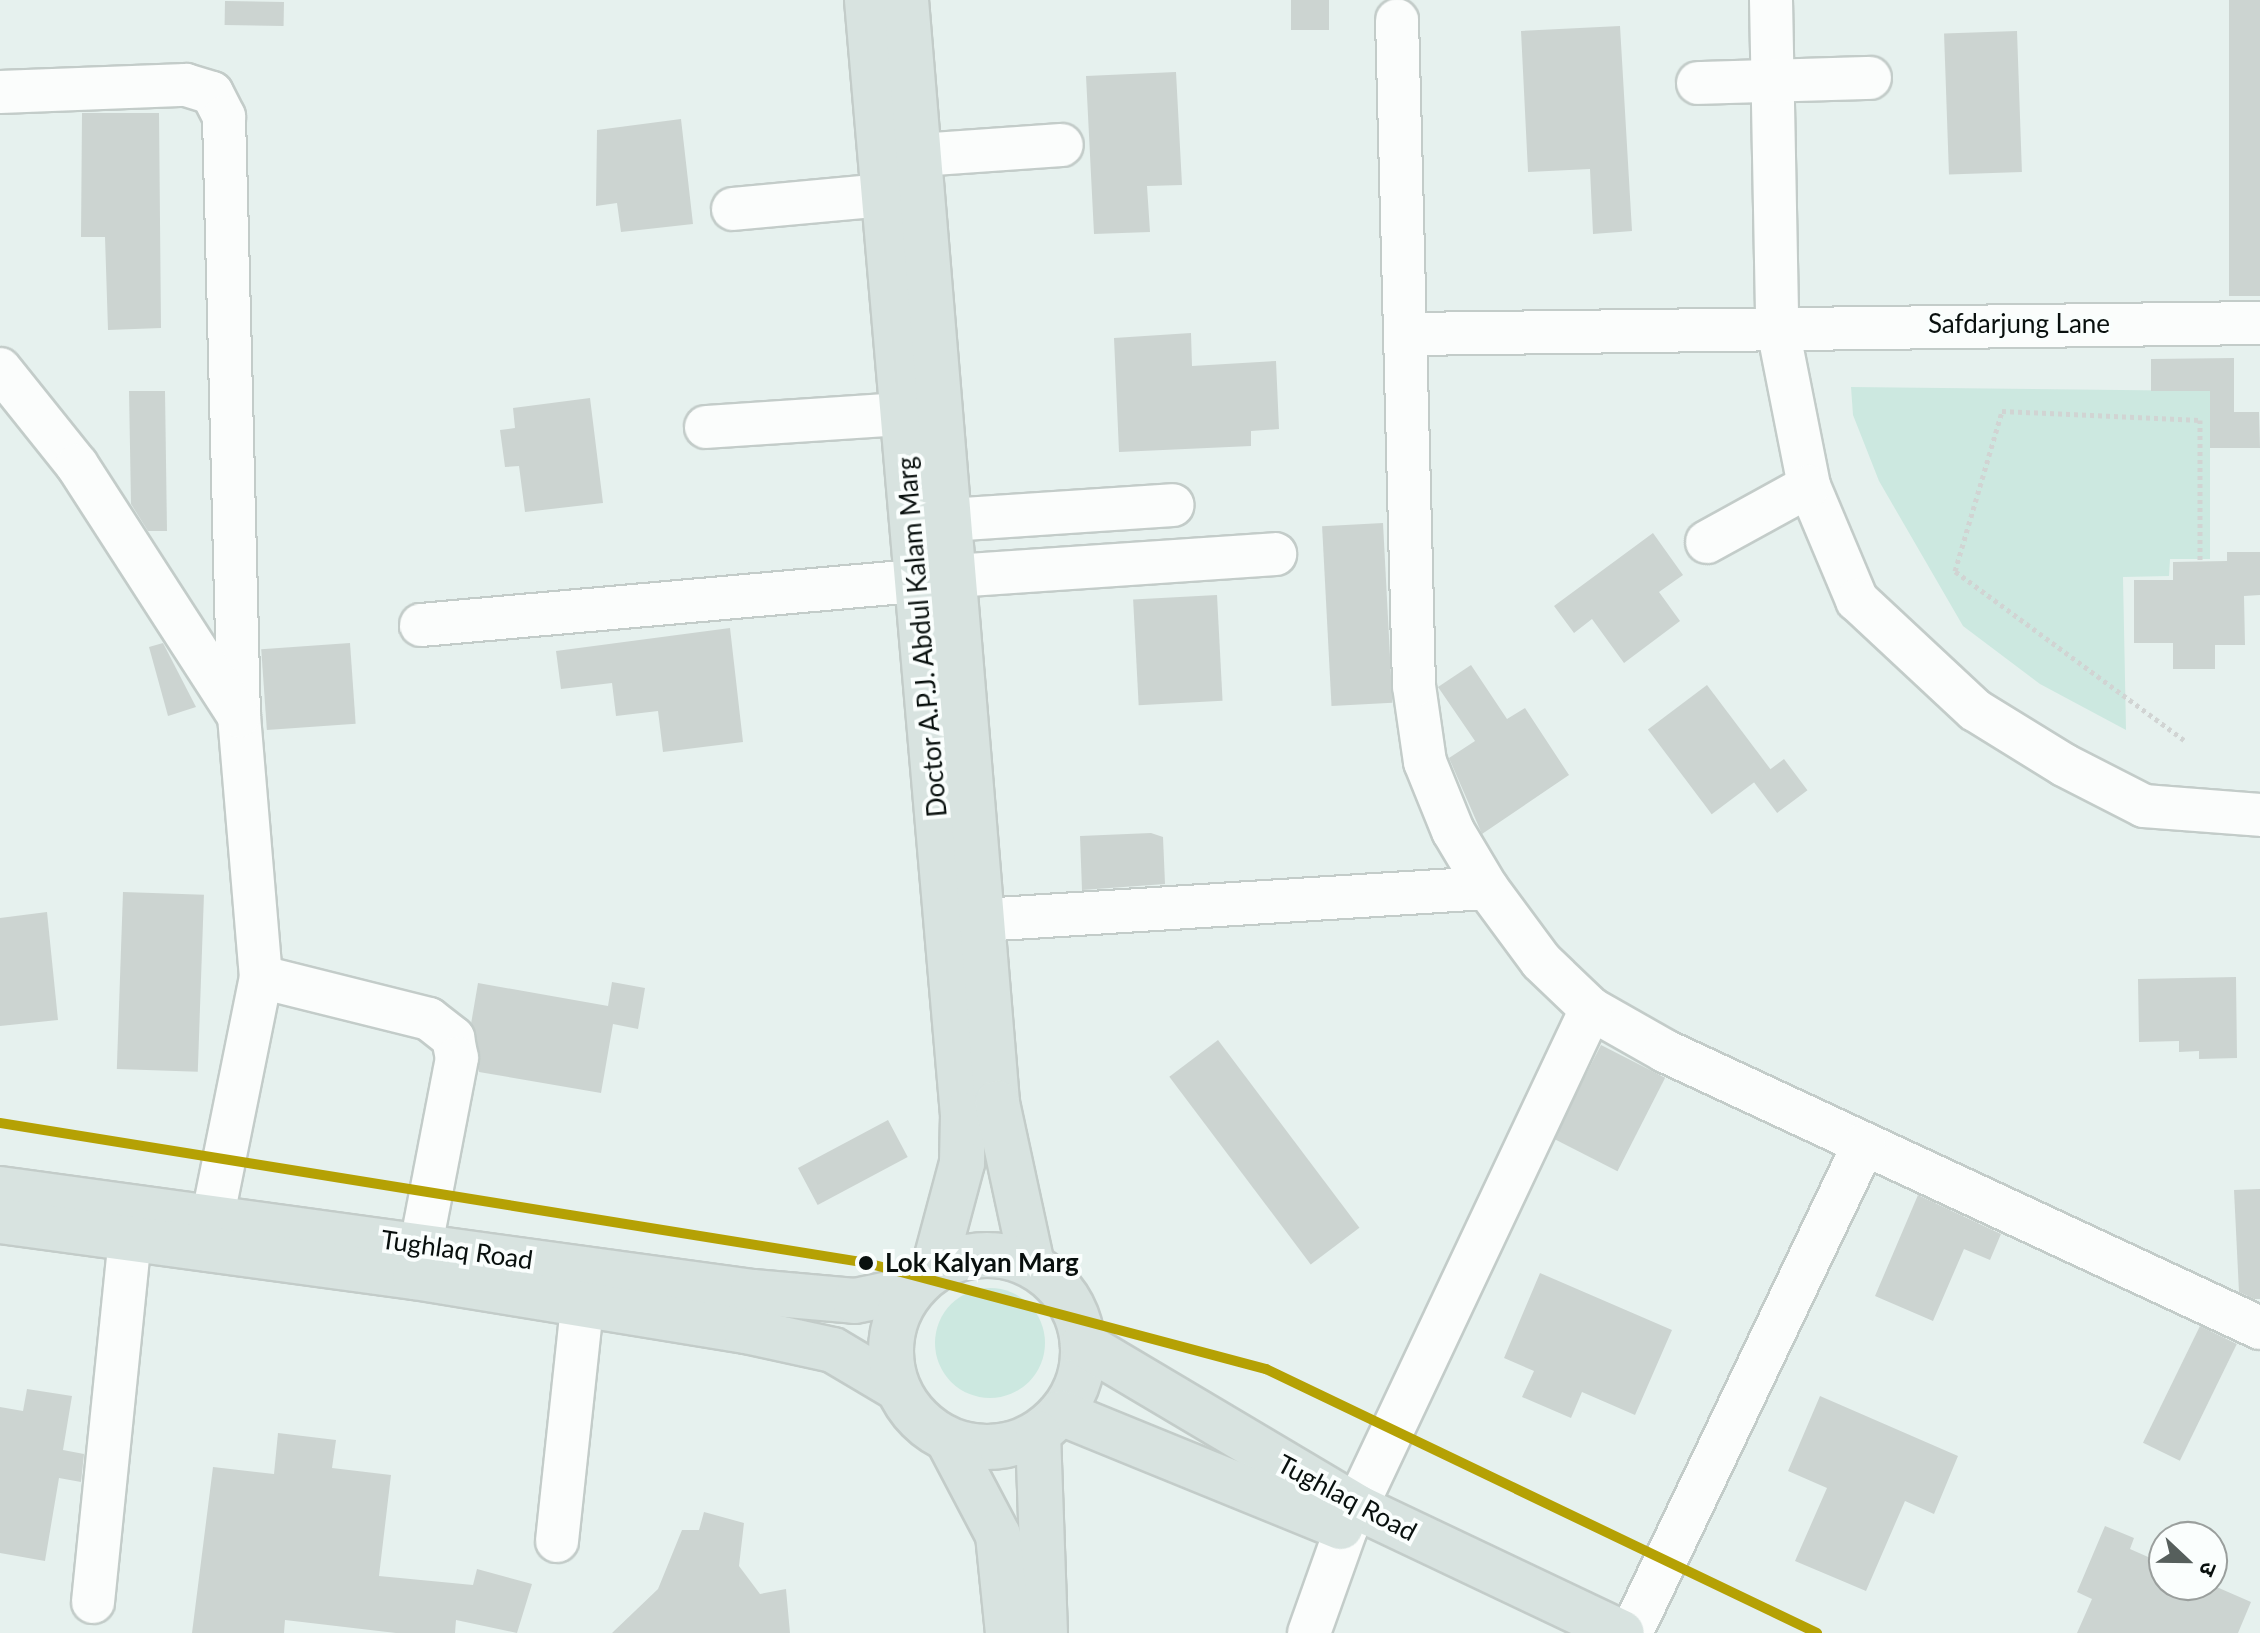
<!DOCTYPE html>
<meta charset="utf-8">
<style>
body{margin:0}
#map{position:relative;width:2260px;height:1633px;overflow:hidden;background:#e6f1ee;font-family:Lato,"Noto Sans Devanagari",sans-serif}
div>[style]{position:absolute}
[style*='--x']{left:calc(var(--x)*1px);top:calc(var(--y)*1px);width:calc(var(--w)*1px);rotate:calc(var(--a)*1deg)}
.green>*{inset:0;background:#cce8e0}
.round{border-radius:50%}
.building>*{inset:0;background:#ccd4d1;transform-origin:0 0}
.path>*{height:5px;margin-top:-2.5px;transform-origin:0;background:repeating-linear-gradient(90deg,#d1d4d3 0 4px,transparent 0 8px)}
.roads{filter:drop-shadow(2px 0 #c3ccc9) drop-shadow(-2px 0 #c3ccc9) drop-shadow(0 2px #c3ccc9) drop-shadow(0 -2px #c3ccc9)}
.minor>*{height:42px;margin:-21px;padding:0 21px;transform-origin:21px;border-radius:21px;background:#fbfdfc}
.major>*{height:44px;margin:-22px;padding:0 22px;transform-origin:22px;border-radius:22px;background:#d8e3e0}
.major>.ring{margin:-22px;padding:0;box-sizing:content-box;background:none;border:44px solid #d8e3e0;border-radius:50%}
.metro-1>*{height:10px;margin:-5px;padding:0 5px;transform-origin:5px;border-radius:5px;background:#b5a104}
.dots>*{width:22px;height:22px;translate:-50% -50%;box-sizing:border-box;border:4px solid #fafefd;border-radius:50%}
span{translate:-50% -50%;white-space:nowrap;text-align:center;line-height:1.15;-webkit-text-stroke:8px #fafefd;paint-order:stroke}
.street-label{font-size:26px;color:#09100e}
.stop-label{font-size:26px;color:#09100e;font-weight:700}
.left{translate:0 -50%;text-align:left}
.north{position:absolute;left:2148px;top:1521px;width:80px;height:80px;box-sizing:border-box;background:#fafefd;border:2px solid #9a9f9d;border-radius:50%;rotate:112deg;font-size:22px;font-weight:700;line-height:32px;text-align:center;color:#09100e}
.north::after{content:'';display:block;margin:auto;width:28px;height:36px;background:#565f5c;clip-path:polygon(50% 0,100% 100%,50% 72%,0 100%)}
</style>
<div id="map">
<div class="green">
<div style="clip-path:polygon(1851px 387px,2210px 391px,2210px 559px,2170px 559px,2169px 576px,2123px 577px,2126px 730px,2040px 684px,1963px 626px,1879px 481px,1853px 415px)"></div>
<div class="round" style="left:935px;top:1288px;width:110px;height:110px"></div>
</div>
<div class="building">
<div style="left:1291px;top:0;width:38px;height:30px"></div>
<div style="left:2229px;top:0;width:31px;height:296px"></div>
<div style="left:225px;top:1px;width:59px;height:24px;rotate:1deg"></div>
<div style="clip-path:polygon(1620px 26px,1632px 231px,1593px 234px,1590px 169px,1528px 172px,1521px 31px)"></div>
<div style="left:2017px;top:31px;width:141px;height:73px;rotate:88deg"></div>
<div style="clip-path:polygon(1176px 72px,1182px 185px,1147px 186px,1150px 232px,1094px 234px,1086px 76px)"></div>
<div style="clip-path:polygon(82px 113px,159px 113px,161px 328px,108px 330px,105px 237px,81px 237px)"></div>
<div style="clip-path:polygon(681px 119px,693px 224px,621px 232px,617px 203px,596px 206px,597px 130px)"></div>
<div style="clip-path:polygon(1191px 333px,1192px 366px,1276px 361px,1279px 429px,1251px 431px,1251px 446px,1119px 452px,1114px 338px)"></div>
<div style="clip-path:polygon(2234px 358px,2234px 412px,2259px 412px,2260px 448px,2210px 448px,2210px 391px,2151px 391px,2151px 359px)"></div>
<div style="clip-path:polygon(129px 391px,165px 391px,167px 531px,148px 531px,131px 504px)"></div>
<div style="clip-path:polygon(590px 398px,603px 503px,525px 512px,519px 466px,505px 467px,500px 430px,515px 428px,513px 408px)"></div>
<div style="left:1383px;top:523px;width:180px;height:61px;rotate:87deg"></div>
<div style="clip-path:polygon(1653px 533px,1683px 575px,1659px 592px,1680px 621px,1624px 663px,1592px 619px,1574px 633px,1554px 606px)"></div>
<div style="clip-path:polygon(2227px 552px,2260px 552px,2260px 595px,2244px 596px,2245px 645px,2215px 645px,2215px 669px,2173px 669px,2173px 643px,2134px 643px,2134px 580px,2173px 580px,2173px 562px,2227px 561px)"></div>
<div style="left:1217px;top:595px;width:106px;height:84px;rotate:87deg"></div>
<div style="clip-path:polygon(730px 628px,743px 742px,663px 752px,658px 711px,616px 716px,612px 683px,561px 689px,556px 651px)"></div>
<div style="clip-path:polygon(163px 643px,196px 707px,168px 716px,149px 647px)"></div>
<div style="left:350px;top:643px;width:81px;height:89px;rotate:86deg"></div>
<div style="clip-path:polygon(1471px 665px,1507px 719px,1525px 708px,1569px 775px,1482px 834px,1449px 758px,1475px 741px,1438px 687px)"></div>
<div style="left:1707px;top:685px;width:106px;height:74px;rotate:53deg"></div>
<div style="left:1784px;top:759px;width:39px;height:38px;rotate:53deg"></div>
<div style="clip-path:polygon(1151px 833px,1163px 837px,1165px 884px,1082px 890px,1080px 836px)"></div>
<div style="left:123px;top:892px;width:81px;height:177px;rotate:2deg"></div>
<div style="clip-path:polygon(47px 912px,58px 1020px,0 1026px,0 918px)"></div>
<div style="clip-path:polygon(2236px 977px,2237px 1058px,2199px 1059px,2199px 1051px,2179px 1052px,2179px 1041px,2139px 1042px,2138px 979px)"></div>
<div style="clip-path:polygon(612px 982px,645px 988px,638px 1029px,613px 1024px,601px 1093px,479px 1072px,471px 1024px,478px 983px,608px 1006px)"></div>
<div style="left:1218px;top:1040px;width:235px;height:61px;rotate:53deg"></div>
<div style="left:1601px;top:1045px;width:72px;height:105px;rotate:27deg"></div>
<div style="left:888px;top:1120px;width:42px;height:102px;rotate:62deg"></div>
<div style="clip-path:polygon(2260px 1189px,2260px 1299px,2254px 1299px,2239px 1292px,2234px 1190px)"></div>
<div style="clip-path:polygon(1918px 1195px,2001px 1234px,1990px 1260px,1964px 1249px,1933px 1321px,1875px 1296px)"></div>
<div style="clip-path:polygon(1540px 1273px,1672px 1330px,1635px 1415px,1582px 1392px,1571px 1418px,1522px 1397px,1534px 1371px,1504px 1358px)"></div>
<div style="left:2200px;top:1326px;width:41px;height:130px;rotate:26deg"></div>
<div style="clip-path:polygon(27px 1389px,72px 1396px,63px 1450px,84px 1454px,81px 1482px,59px 1478px,45px 1561px,0 1553px,0 1407px,23px 1411px)"></div>
<div style="clip-path:polygon(1820px 1396px,1958px 1456px,1934px 1514px,1905px 1501px,1866px 1591px,1795px 1561px,1827px 1488px,1788px 1471px)"></div>
<div style="clip-path:polygon(278px 1433px,336px 1440px,332px 1468px,391px 1475px,379px 1576px,473px 1585px,477px 1569px,532px 1584px,517px 1633px,456px 1620px,455px 1633px,396px 1633px,285px 1620px,284px 1633px,192px 1633px,213px 1467px,274px 1474px)"></div>
<div style="clip-path:polygon(704px 1512px,744px 1523px,739px 1566px,760px 1594px,786px 1589px,790px 1633px,612px 1633px,658px 1589px,682px 1530px,699px 1530px)"></div>
<div style="clip-path:polygon(2105px 1526px,2134px 1538px,2130px 1549px,2164px 1564px,2164px 1585px,2212px 1585px,2251px 1602px,2238px 1633px,2077px 1633px,2092px 1599px,2077px 1592px)"></div>
</div>
<div class="path">
<div style="--x:2184;--y:740;--w:285;--a:-143.6"></div>
<div style="--x:1955;--y:571;--w:167;--a:-73.6"></div>
<div style="--x:2002;--y:411;--w:198;--a:2.6"></div>
<div style="--x:2200;--y:420;--w:142;--a:90"></div>
</div>
<div class="roads">
<div class="minor">
<div style="--x:1771;--y:0;--w:324;--a:88.9"></div>
<div style="--x:1777;--y:324;--w:165;--a:78.8"></div>
<div style="--x:1809;--y:486;--w:124;--a:67.2"></div>
<div style="--x:1857;--y:600;--w:161;--a:43"></div>
<div style="--x:1975;--y:710;--w:105;--a:31.7"></div>
<div style="--x:2064;--y:765;--w:90;--a:27.1"></div>
<div style="--x:2144;--y:806;--w:116;--a:4.4"></div>
<div style="--x:1698;--y:83;--w:172;--a:-1.7"></div>
<div style="--x:0;--y:92;--w:186;--a:-2.2"></div>
<div style="--x:186;--y:85;--w:27;--a:17"></div>
<div style="--x:212;--y:93;--w:27;--a:63"></div>
<div style="--x:224;--y:117;--w:599;--a:88.57"></div>
<div style="--x:239;--y:716;--w:262;--a:85.2"></div>
<div style="--x:261;--y:977;--w:278;--a:101.4"></div>
<div style="--x:919;--y:155;--w:143;--a:-4"></div>
<div style="--x:733;--y:209;--w:152;--a:-5.3"></div>
<div style="--x:1408;--y:334;--w:852;--a:-0.74"></div>
<div style="--x:0;--y:369;--w:123;--a:51.3"></div>
<div style="--x:77;--y:465;--w:299;--a:57.2"></div>
<div style="--x:706;--y:427;--w:197;--a:-3.8"></div>
<div style="--x:949;--y:520;--w:224;--a:-3.8"></div>
<div style="--x:1707;--y:542;--w:116;--a:-28.8"></div>
<div style="--x:954;--y:576;--w:322;--a:-3.9"></div>
<div style="--x:421;--y:625;--w:498;--a:-5.1"></div>
<div style="--x:982;--y:920;--w:506;--a:-3.63"></div>
<div style="--x:261;--y:977;--w:173;--a:14"></div>
<div style="--x:429;--y:1019;--w:31;--a:38"></div>
<div style="--x:453;--y:1038;--w:20;--a:79"></div>
<div style="--x:457;--y:1058;--w:223;--a:100.9"></div>
<div style="--x:1591;--y:1009;--w:85;--a:29.6"></div>
<div style="--x:1665;--y:1051;--w:656;--a:24.96"></div>
<div style="--x:557;--y:1541;--w:235;--a:-83.9"></div>
<div style="--x:93;--y:1602;--w:366;--a:-84.2"></div>
<div style="--x:1309;--y:1633;--w:110;--a:-70.4"></div>
<div style="--x:1346;--y:1529;--w:575;--a:-64.77"></div>
<div style="--x:1591;--y:1009;--w:69;--a:-136.2"></div>
<div style="--x:1541;--y:961;--w:91;--a:-126.5"></div>
<div style="--x:1487;--y:888;--w:66;--a:-120.8"></div>
<div style="--x:1453;--y:831;--w:74;--a:-112.1"></div>
<div style="--x:1425;--y:762;--w:77;--a:-98.2"></div>
<div style="--x:1414;--y:686;--w:666;--a:-91.46"></div>
<div style="--x:1631;--y:1633;--w:542;--a:-64.52"></div>
</div>
<div class="major">
<div style="--x:867;--y:0;--w:1119;--a:85.08"></div>
<div style="--x:963;--y:1115;--w:48;--a:91.2"></div>
<div style="--x:962;--y:1163;--w:112;--a:105"></div>
<div style="--x:906;--y:0;--w:1107;--a:85.28"></div>
<div style="--x:997;--y:1103;--w:166;--a:77.8"></div>
<div style="--x:0;--y:1189;--w:760;--a:7.79"></div>
<div style="--x:753;--y:1292;--w:102;--a:5"></div>
<div style="--x:855;--y:1301;--w:59;--a:-11.7"></div>
<div style="--x:0;--y:1221;--w:419;--a:7.7"></div>
<div style="--x:415;--y:1277;--w:335;--a:9.3"></div>
<div style="--x:746;--y:1331;--w:89;--a:12.3"></div>
<div style="--x:833;--y:1350;--w:74;--a:30.7"></div>
<div class="ring" style="left:891px;top:1255px;width:148px;height:148px"></div>
<div style="--x:1083;--y:1344;--w:319;--a:30.7"></div>
<div style="--x:1357;--y:1507;--w:293;--a:25.4"></div>
<div style="--x:1061;--y:1413;--w:302;--a:22.2"></div>
<div style="--x:1038;--y:1433;--w:200;--a:88"></div>
<div style="--x:948;--y:1440;--w:107;--a:62.2"></div>
<div style="--x:998;--y:1535;--w:99;--a:84.2"></div>
</div>
</div>
<div class="metro-1">
<div style="--x:0;--y:1123;--w:878;--a:9.17"></div>
<div style="--x:867;--y:1263;--w:413;--a:14.9"></div>
<div style="--x:1266;--y:1369;--w:611;--a:25.6"></div>
</div>
<div class="dots">
<div style="left:866px;top:1263px;background:#09100e"></div>
</div>
<div class="street-label">
<span style="left:2019px;top:324px">Safdarjung Lane</span>
<span style="left:922px;top:637px;rotate:-95deg">Doctor A.P.J. Abdul Kalam Marg</span>
<span style="left:457px;top:1250px;rotate:8deg">Tughlaq Road</span>
<span style="left:1347px;top:1498px;rotate:28deg">Tughlaq Road</span>
</div>
<div class="stop-label">
<span class="left" style="left:885px;top:1263px">Lok Kalyan Marg</span>
</div>
<div class="north">उ</div>
</div>
